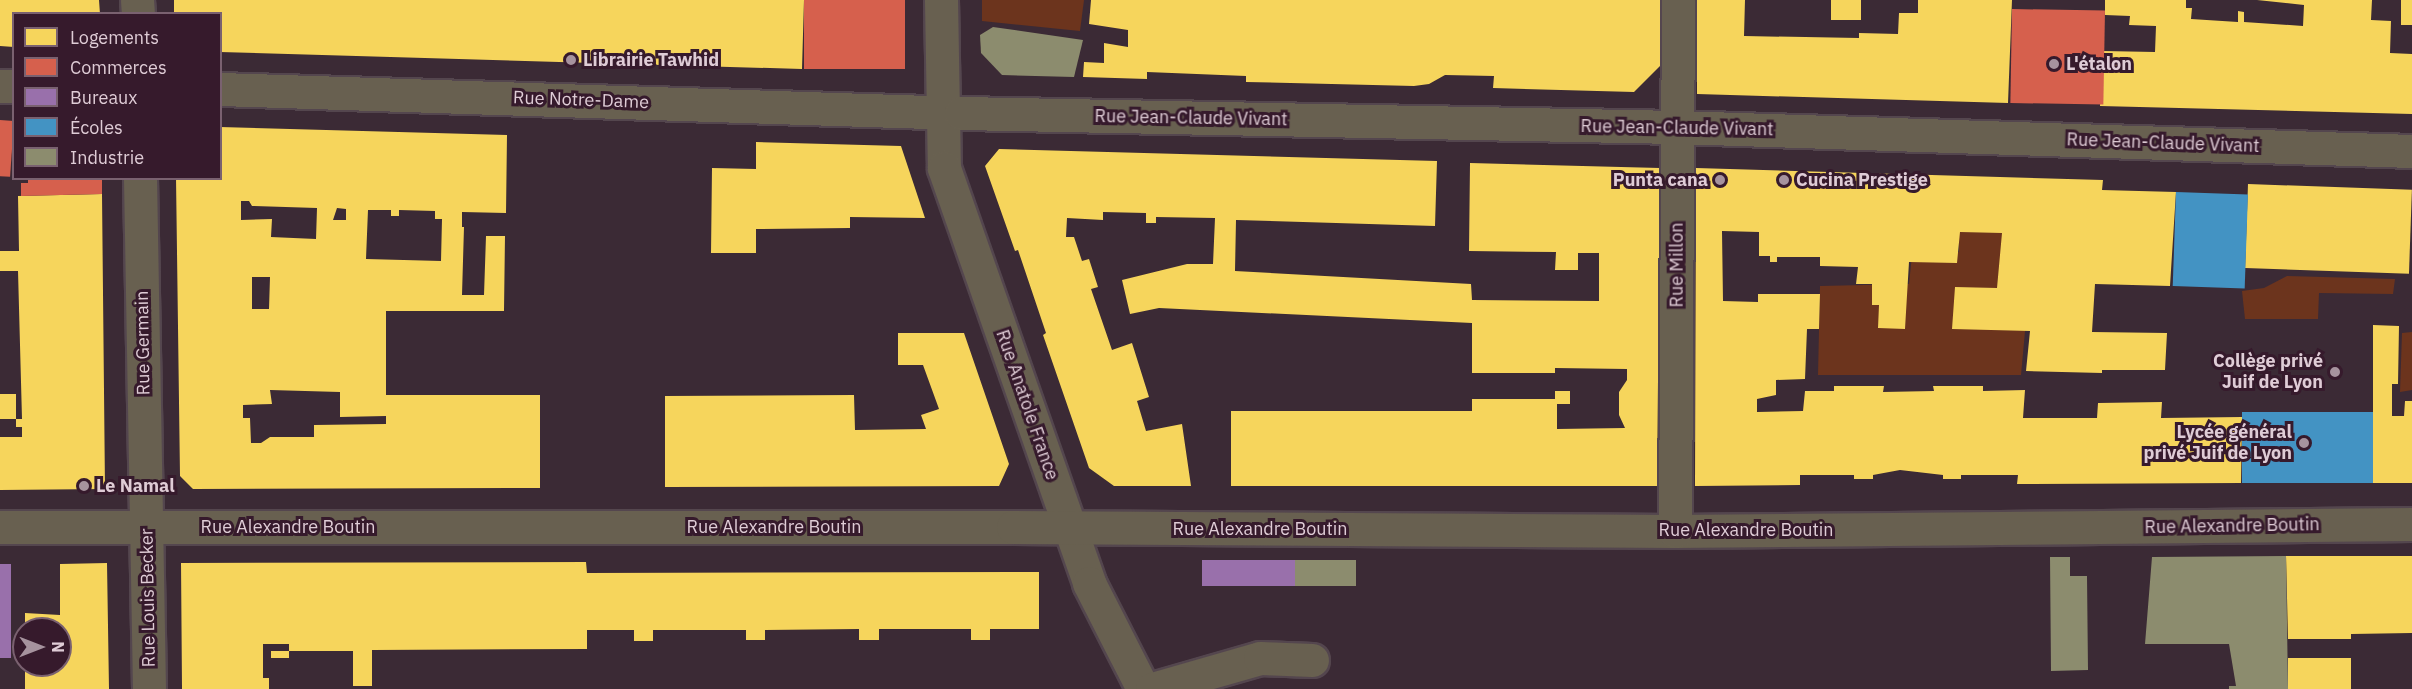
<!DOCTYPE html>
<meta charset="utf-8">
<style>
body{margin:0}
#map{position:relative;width:2412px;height:689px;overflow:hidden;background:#3b2a35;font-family:"IBM Plex Sans",sans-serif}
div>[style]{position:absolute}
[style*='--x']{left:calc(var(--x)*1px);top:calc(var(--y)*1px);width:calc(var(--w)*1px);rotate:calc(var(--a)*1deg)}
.green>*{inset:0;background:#6c341d}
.homes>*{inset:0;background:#f6d55c;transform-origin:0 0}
.shops>*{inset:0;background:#d6604d;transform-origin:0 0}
.offices>*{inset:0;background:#9970ab;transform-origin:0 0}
.schools>*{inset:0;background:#4393c3;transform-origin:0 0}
.industry>*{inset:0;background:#8c8c6e;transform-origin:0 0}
.roads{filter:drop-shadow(2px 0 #54464e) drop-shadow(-2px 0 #54464e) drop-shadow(0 2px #54464e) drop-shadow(0 -2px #54464e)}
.minor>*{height:33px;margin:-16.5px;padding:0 16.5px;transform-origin:16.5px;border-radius:16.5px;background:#686050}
.dots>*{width:16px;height:16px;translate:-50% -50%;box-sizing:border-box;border:3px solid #361a2c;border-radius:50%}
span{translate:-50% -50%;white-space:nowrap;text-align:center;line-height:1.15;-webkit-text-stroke:6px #361a2c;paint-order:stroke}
.poi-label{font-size:18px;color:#dfccd6;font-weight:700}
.left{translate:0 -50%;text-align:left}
.right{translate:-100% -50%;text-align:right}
.street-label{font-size:18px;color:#dfccd6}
.legend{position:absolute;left:12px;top:12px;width:210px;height:168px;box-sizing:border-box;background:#361a2c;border:2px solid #7a6170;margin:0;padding:8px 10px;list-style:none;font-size:18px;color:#dfccd6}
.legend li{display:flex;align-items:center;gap:12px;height:30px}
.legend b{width:30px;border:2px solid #7a6170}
.north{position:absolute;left:12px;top:617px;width:60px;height:60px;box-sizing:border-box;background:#361a2c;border:2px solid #7a6170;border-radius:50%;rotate:90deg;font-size:16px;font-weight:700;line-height:24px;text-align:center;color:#dfccd6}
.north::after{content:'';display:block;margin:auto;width:21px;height:27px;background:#a6939e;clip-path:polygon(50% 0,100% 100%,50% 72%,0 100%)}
</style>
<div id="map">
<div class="green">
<div style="clip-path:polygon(982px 0,1084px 0,1080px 31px,982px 21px)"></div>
<div style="clip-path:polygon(1959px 230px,2034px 233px,2021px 375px,1818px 375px,1820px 286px,1909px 284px,1912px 255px,1959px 252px)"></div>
<div style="clip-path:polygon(2287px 276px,2395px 279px,2393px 294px,2319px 293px,2318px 319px,2245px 319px,2242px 291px,2264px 288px)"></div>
<div style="clip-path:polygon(2412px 332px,2412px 390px,2400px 392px,2402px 333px)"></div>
</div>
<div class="homes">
<div style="clip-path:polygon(0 0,99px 0,100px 14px,14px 14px,14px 47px,0 46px)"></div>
<div style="clip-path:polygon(174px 0,804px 0,802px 69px,220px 52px,220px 14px,174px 14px)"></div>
<div style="clip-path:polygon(1091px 0,1661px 0,1660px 66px,1634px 92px,1493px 88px,1494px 76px,1445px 75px,1429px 84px,1414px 86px,1246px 82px,1246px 76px,1147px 72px,1147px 79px,1083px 77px,1084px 62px,1104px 63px,1104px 43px,1128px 47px,1128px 30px,1089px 24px)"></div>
<div style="clip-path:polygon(1697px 0,1745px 0,1744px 36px,1859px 38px,1859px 33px,1898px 34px,1899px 13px,1918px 13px,1918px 0,2012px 0,2008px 103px,1697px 94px)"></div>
<div style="left:1831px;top:0;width:30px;height:20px"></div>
<div style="clip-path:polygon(2105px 0,2186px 0,2186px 8px,2192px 8px,2191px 19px,2238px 22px,2238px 11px,2244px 12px,2244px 22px,2303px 26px,2304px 5px,2257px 0,2372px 0,2371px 20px,2391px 21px,2390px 53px,2412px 54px,2412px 114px,2100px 106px,2103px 51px,2155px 52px,2156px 26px,2129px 25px,2130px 16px,2105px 15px)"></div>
<div style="left:2401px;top:0;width:11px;height:25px"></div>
<div style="clip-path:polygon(evenodd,220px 127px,507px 135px,506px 213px,462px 212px,462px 227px,464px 227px,462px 295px,484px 295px,486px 236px,505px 236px,504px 311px,386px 311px,386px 395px,540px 395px,540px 488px,193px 489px,180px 476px,176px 178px,220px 178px,220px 127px,241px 201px,249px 201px,252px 206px,317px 208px,316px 239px,271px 237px,272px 219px,241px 220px,241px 201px,220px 127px,337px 208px,346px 209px,346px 220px,333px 220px,337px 208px,220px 127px,368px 210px,391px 210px,391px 216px,399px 216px,399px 210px,435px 211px,435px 219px,442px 219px,441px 261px,366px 259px,368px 210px,220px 127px,252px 277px,270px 277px,269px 309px,252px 309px,252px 277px,220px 127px,270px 390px,340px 392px,340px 417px,386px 416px,386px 424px,314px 425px,314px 437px,270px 437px,261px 443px,251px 443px,250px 418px,243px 418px,243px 405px,272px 404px,270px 390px)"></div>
<div style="clip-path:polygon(756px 142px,901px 146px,925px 218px,850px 217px,850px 228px,756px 229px,756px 253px,711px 253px,712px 168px,756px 169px)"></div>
<div style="clip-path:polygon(999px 149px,1437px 161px,1435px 226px,1236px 220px,1235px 271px,1471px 284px,1472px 300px,1599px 301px,1599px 253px,1578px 253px,1578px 270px,1555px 270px,1556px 252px,1469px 251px,1470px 163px,1660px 168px,1657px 486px,1231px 486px,1231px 411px,1472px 411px,1472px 399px,1555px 399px,1555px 391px,1570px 391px,1570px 404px,1557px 404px,1557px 429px,1625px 428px,1619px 415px,1619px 392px,1627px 380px,1627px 369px,1555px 368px,1555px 373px,1472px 373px,1472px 323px,1159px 308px,1130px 314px,1122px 280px,1187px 264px,1213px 264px,1215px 218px,1156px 217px,1156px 223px,1146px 223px,1146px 213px,1103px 212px,1103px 220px,1067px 218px,1066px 237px,1074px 237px,1082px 261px,1089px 259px,1098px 287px,1091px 289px,1112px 350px,1132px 343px,1149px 397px,1137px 401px,1146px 431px,1182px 424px,1191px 486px,1114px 486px,1089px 468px,1043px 335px,1046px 333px,1018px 250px,1015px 251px,985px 166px)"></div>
<div style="clip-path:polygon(1696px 168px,2103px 180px,2102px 190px,2176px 192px,2170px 286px,2095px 284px,2092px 332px,2167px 333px,2165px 370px,2102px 370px,2102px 373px,2026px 371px,2030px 331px,1952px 329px,1955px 287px,1997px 288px,2002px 233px,1960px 232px,1957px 263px,1909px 262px,1905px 329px,1878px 328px,1879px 305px,1872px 305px,1872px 284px,1856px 284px,1858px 267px,1820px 266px,1820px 257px,1777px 257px,1777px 262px,1770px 262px,1770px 256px,1759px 256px,1759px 232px,1722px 231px,1723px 301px,1758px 302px,1758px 294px,1820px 294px,1819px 329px,1807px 329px,1805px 379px,1776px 380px,1776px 395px,1757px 399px,1757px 412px,1803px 411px,1805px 391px,1834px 391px,1834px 386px,1884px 386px,1883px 392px,1934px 391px,1933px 386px,1983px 386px,1983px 391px,2025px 390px,2023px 418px,2097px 418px,2098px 403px,2162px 402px,2161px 418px,2242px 417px,2241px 483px,2017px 484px,2018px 475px,1961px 475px,1961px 479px,1943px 479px,1943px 475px,1900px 470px,1873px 475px,1873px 479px,1854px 479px,1854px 475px,1800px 475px,1800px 485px,1695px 486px)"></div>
<div style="left:2248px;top:184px;width:164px;height:84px;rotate:2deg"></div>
<div style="clip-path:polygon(102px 194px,105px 489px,0 490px,0 437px,22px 437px,22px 427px,16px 427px,16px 419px,22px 419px,18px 271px,0 271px,0 251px,19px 251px,18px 196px)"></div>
<div style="clip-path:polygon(2373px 325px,2399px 326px,2398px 384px,2392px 384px,2392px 416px,2404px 416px,2405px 401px,2412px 401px,2412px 483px,2373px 483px)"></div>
<div style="clip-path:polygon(898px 333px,964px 333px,1009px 464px,999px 486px,665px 487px,665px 396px,854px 395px,855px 430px,926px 429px,921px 415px,939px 409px,923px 365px,898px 365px)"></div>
<div style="left:0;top:394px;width:16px;height:25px"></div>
<div style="clip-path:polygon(2286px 556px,2412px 556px,2412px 633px,2351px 634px,2351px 639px,2288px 639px)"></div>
<div style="clip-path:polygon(586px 562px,587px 573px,1039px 572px,1039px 629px,990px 629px,990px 640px,971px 640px,971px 629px,879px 629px,879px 640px,859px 640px,859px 629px,765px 630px,765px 640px,746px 640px,746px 630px,653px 630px,653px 641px,634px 641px,634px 630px,587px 630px,587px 649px,372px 650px,372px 686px,353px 686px,353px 651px,289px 651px,289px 644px,263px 644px,263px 678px,269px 678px,269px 689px,182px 689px,181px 563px)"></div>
<div style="clip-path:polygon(107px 563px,109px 689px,25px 689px,25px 665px,60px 665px,60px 629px,25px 629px,25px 613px,60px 615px,60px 564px)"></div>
<div style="left:271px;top:651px;width:18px;height:7px"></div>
<div style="left:2288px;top:658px;width:63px;height:31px"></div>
</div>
<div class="shops">
<div style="left:804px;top:0;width:101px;height:69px"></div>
<div style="left:2012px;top:9px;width:93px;height:94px;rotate:1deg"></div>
<div style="left:0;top:120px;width:14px;height:56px;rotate:4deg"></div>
<div style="clip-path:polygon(28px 178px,102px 178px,102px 194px,21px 196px,21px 183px,28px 183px)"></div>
</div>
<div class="offices">
<div style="left:1202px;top:560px;width:93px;height:26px"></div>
<div style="left:0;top:564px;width:11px;height:94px"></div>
</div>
<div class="schools">
<div style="left:2176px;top:192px;width:72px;height:94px;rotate:2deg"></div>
<div style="left:2242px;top:412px;width:131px;height:71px"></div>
</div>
<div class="industry">
<div style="clip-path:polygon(993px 27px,1083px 40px,1074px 77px,1002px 75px,981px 53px,980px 35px)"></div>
<div style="clip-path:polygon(2286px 556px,2288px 689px,2229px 689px,2229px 686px,2236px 686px,2229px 644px,2145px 644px,2152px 557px)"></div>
<div style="clip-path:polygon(2050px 557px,2070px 557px,2070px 576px,2087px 576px,2088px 670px,2051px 671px)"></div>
<div style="left:1295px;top:560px;width:61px;height:26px"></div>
</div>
<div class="roads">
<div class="minor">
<div style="--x:137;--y:0;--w:14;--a:86"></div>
<div style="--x:941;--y:0;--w:168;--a:89"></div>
<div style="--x:944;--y:168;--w:440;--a:70.7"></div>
<div style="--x:1089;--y:583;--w:119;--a:63"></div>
<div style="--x:0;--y:86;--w:14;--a:0"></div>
<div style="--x:220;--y:89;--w:741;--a:1.86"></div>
<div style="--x:961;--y:113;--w:716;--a:1.12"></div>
<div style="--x:1677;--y:127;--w:735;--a:1.87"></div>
<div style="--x:140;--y:178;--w:511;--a:88.99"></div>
<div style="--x:0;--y:527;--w:1013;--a:0"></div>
<div style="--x:1013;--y:527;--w:662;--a:0.35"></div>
<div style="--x:1675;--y:531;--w:737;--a:-0.54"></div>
<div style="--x:1675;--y:531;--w:531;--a:-89.68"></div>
<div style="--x:1152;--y:689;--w:112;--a:-16"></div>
<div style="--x:1260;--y:658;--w:52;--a:2.2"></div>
</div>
</div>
<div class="dots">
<div style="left:571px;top:60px;background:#a6939e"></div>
<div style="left:2054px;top:64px;background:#a6939e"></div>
<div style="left:1720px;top:180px;background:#a6939e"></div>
<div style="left:1784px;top:180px;background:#a6939e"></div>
<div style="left:2335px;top:372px;background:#a6939e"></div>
<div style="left:2304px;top:443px;background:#a6939e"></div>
<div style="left:84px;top:486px;background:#a6939e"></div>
</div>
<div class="poi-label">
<span class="left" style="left:583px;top:60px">Librairie Tawhid</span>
<span class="left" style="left:2066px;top:64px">L'étalon</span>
<span class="right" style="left:1708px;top:180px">Punta cana</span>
<span class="left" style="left:1796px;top:180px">Cucina Prestige</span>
<span class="right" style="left:2323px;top:372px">Collège privé<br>Juif de Lyon</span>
<span class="right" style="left:2292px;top:443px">Lycée général<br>privé Juif de Lyon</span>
<span class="left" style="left:96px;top:486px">Le Namal</span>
</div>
<div class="street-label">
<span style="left:581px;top:100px;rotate:2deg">Rue Notre-Dame</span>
<span style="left:1191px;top:118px;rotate:1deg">Rue Jean-Claude Vivant</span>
<span style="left:1677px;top:128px;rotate:1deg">Rue Jean-Claude Vivant</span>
<span style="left:2163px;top:143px;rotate:2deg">Rue Jean-Claude Vivant</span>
<span style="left:1677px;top:265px;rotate:-90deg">Rue Millon</span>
<span style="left:143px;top:343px;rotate:-91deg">Rue Germain</span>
<span style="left:1027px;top:405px;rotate:71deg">Rue Anatole France</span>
<span style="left:2232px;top:526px;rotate:-1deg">Rue Alexandre Boutin</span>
<span style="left:288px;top:527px">Rue Alexandre Boutin</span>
<span style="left:774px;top:527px">Rue Alexandre Boutin</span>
<span style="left:1260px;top:529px">Rue Alexandre Boutin</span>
<span style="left:1746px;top:530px">Rue Alexandre Boutin</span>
<span style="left:148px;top:598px;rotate:-91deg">Rue Louis Becker</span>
</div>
<ul class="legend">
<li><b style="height:16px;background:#f6d55c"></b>Logements</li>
<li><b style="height:16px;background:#d6604d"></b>Commerces</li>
<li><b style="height:16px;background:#9970ab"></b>Bureaux</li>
<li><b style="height:16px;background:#4393c3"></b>Écoles</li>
<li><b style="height:16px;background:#8c8c6e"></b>Industrie</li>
</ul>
<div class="north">N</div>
</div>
